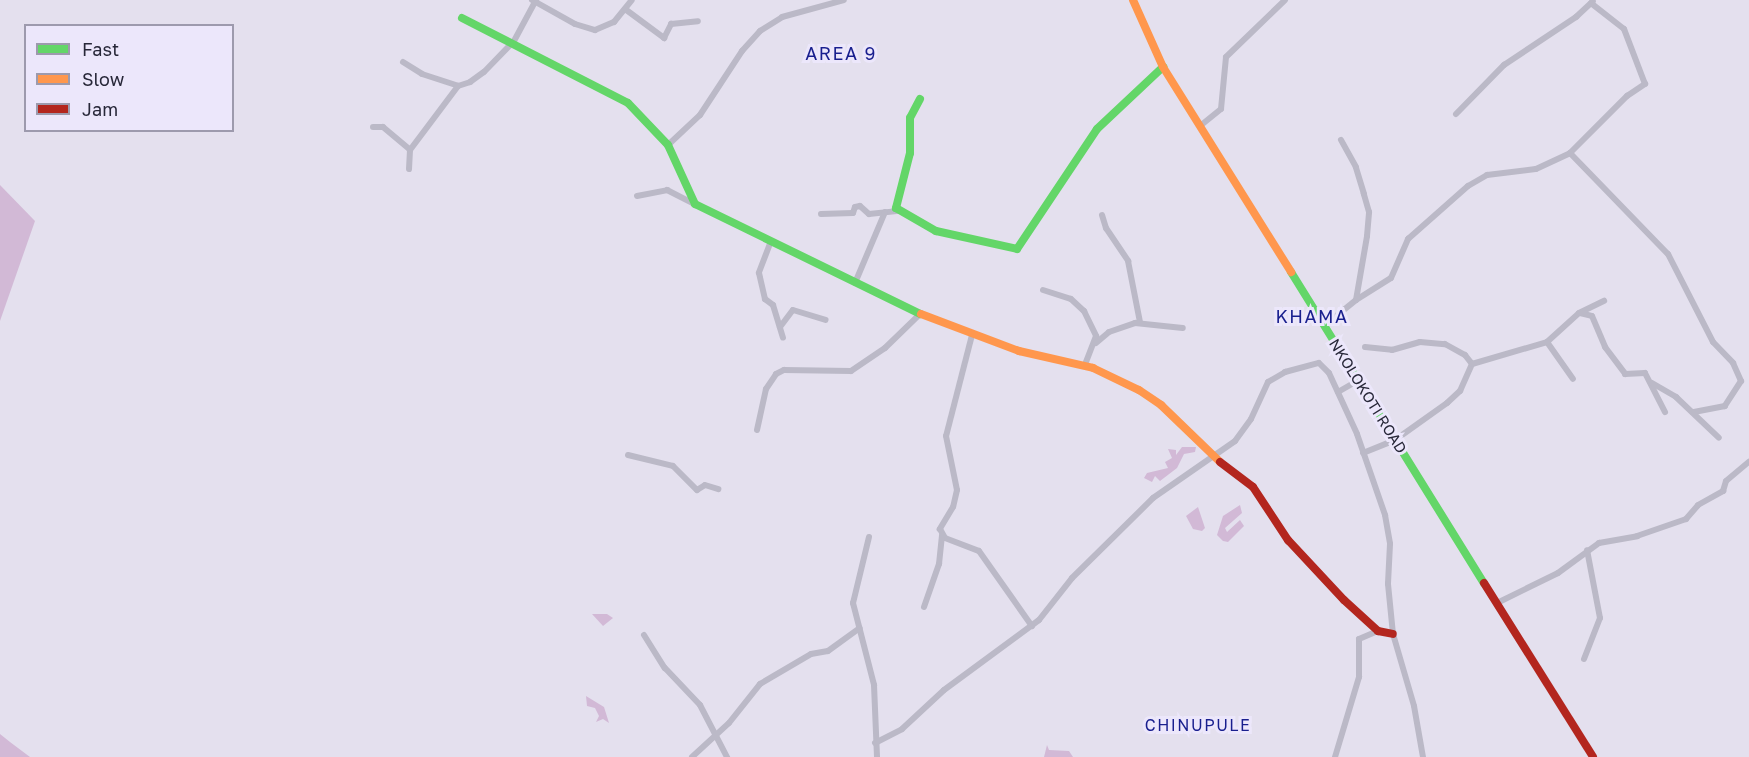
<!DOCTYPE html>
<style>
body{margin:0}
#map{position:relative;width:1749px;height:757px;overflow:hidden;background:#e4e0ee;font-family:"Golos Text",sans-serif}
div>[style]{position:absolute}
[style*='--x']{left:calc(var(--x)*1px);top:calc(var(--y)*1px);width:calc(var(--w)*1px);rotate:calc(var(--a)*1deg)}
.green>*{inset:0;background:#d2b9d6}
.street>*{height:6px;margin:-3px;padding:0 3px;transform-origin:3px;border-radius:3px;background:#bbb9c7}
.fast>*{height:8px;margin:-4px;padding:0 4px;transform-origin:4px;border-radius:4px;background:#63d668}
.slow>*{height:8px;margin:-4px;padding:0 4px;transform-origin:4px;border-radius:4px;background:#ff974d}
.jam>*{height:8px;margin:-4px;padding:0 4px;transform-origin:4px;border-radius:4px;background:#b3261e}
span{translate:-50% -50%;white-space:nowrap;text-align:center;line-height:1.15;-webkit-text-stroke:6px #ece7fb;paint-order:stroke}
.street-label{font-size:15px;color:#272738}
.neighbourhood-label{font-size:16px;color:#191f8e;letter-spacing:1.5px}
.quarter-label{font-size:18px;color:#191f8e;letter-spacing:1.5px}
.legend{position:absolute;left:24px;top:24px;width:210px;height:108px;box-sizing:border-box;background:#ece7fb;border:2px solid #9d9aad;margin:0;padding:8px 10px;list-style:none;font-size:18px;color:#272738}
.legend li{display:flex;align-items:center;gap:12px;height:30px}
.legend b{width:30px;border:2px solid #9d9aad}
</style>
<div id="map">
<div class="green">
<div style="clip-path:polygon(0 185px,35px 221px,0 321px)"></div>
<div style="clip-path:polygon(1182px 447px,1196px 447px,1195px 452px,1184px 454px,1177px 468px,1160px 481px,1155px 476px,1152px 482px,1144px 478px,1147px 473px,1168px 468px,1165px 462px,1172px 458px,1168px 449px,1176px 450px,1176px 455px)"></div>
<div style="clip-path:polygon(1240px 505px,1242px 513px,1225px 528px,1227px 532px,1240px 520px,1244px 526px,1228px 542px,1223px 541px,1217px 535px,1223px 516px)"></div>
<div style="clip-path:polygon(1198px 507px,1205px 528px,1202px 531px,1193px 529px,1186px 516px)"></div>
<div style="clip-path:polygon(592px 614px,607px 614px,613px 618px,603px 626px)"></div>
<div style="clip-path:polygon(586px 696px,604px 707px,609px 723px,603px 719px,596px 722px,599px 716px,595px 708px,587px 706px)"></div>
<div style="clip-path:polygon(0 734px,10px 742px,30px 757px,0 757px)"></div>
<div style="clip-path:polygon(1047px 745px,1049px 750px,1069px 751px,1073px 757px,1044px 757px)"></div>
</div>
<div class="street">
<div style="--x:532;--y:0;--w:49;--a:29.2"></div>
<div style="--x:575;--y:24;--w:21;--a:17"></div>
<div style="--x:595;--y:30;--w:21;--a:-23"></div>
<div style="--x:614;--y:22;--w:28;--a:-51"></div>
<div style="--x:625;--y:9;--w:49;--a:36.6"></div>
<div style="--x:664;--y:38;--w:16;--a:-63"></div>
<div style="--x:671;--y:24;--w:27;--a:-6"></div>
<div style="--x:403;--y:62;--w:22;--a:32"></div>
<div style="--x:422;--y:74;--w:38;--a:18"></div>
<div style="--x:458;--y:86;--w:13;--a:-18"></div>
<div style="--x:470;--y:82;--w:17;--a:-36"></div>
<div style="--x:484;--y:72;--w:43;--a:-45.9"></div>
<div style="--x:514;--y:41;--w:47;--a:-61.8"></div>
<div style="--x:1456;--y:114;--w:69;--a:-45.6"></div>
<div style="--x:1504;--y:65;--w:87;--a:-33.7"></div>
<div style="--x:1576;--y:17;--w:23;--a:-43"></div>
<div style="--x:1200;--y:126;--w:27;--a:-39"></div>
<div style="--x:1221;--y:109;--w:52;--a:-84.5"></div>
<div style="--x:1226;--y:57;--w:82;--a:-44"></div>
<div style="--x:373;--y:127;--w:10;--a:0"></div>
<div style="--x:383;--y:127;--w:35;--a:40"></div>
<div style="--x:410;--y:150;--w:19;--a:93"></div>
<div style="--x:668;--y:145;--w:44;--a:-43.2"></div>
<div style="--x:700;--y:115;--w:77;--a:-56.7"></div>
<div style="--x:742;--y:51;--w:27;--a:-48"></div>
<div style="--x:760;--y:31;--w:26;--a:-32"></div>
<div style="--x:782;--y:17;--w:64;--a:-15.3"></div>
<div style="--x:410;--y:150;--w:80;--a:-53.1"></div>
<div style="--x:1570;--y:153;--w:141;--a:45.9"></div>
<div style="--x:1668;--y:254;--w:99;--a:62.9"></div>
<div style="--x:1713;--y:342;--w:29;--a:46"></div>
<div style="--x:1733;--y:363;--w:20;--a:66"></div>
<div style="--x:1741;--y:381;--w:30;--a:123"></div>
<div style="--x:1725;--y:406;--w:33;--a:169"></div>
<div style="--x:637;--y:196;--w:31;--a:-11"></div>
<div style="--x:667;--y:190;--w:31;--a:27"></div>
<div style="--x:821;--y:214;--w:32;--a:-2"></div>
<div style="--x:853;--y:213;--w:6;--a:-72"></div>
<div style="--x:855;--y:207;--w:5;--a:-11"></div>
<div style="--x:860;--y:206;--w:12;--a:42"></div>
<div style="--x:869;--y:214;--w:30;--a:-6"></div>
<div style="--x:1102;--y:215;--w:14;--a:73"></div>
<div style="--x:1106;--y:228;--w:40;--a:56"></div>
<div style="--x:1128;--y:261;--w:62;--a:78.9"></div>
<div style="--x:771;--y:241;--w:34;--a:111"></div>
<div style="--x:759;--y:273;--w:27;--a:77"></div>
<div style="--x:765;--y:299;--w:10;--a:37"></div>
<div style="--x:773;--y:305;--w:34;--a:73"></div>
<div style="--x:855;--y:283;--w:77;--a:-67.1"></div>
<div style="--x:1043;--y:290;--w:29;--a:18"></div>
<div style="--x:1071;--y:299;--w:18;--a:43"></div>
<div style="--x:1084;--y:311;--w:28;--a:64"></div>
<div style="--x:1096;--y:336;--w:31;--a:111"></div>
<div style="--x:1356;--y:300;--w:41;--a:-32.2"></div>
<div style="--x:1391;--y:278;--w:43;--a:-66.4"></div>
<div style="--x:1408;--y:239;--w:80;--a:-41.5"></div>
<div style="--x:1468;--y:186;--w:22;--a:-30"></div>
<div style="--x:1487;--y:175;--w:49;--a:-7"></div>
<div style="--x:1536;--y:169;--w:38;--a:-25"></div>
<div style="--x:1570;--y:153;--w:81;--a:-45"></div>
<div style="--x:1627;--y:96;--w:22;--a:-34"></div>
<div style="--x:1645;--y:84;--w:59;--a:-110.9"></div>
<div style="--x:1624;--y:29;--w:42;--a:-141.8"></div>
<div style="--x:1580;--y:313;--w:12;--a:14"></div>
<div style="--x:1592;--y:316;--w:34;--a:67"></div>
<div style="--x:1605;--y:347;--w:34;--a:53"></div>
<div style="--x:1625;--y:374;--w:20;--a:-3"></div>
<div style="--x:1645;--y:373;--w:44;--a:62.9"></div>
<div style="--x:1324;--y:326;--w:41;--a:-39.1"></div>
<div style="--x:1356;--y:300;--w:65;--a:-80.2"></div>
<div style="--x:1367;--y:236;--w:24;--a:-85"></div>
<div style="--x:1369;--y:212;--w:19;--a:-106"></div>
<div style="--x:1364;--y:194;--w:28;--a:-107"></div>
<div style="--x:1356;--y:167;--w:31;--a:-119"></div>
<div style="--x:780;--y:327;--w:21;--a:-53"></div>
<div style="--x:793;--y:310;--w:34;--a:17"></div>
<div style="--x:972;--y:335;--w:104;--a:104.4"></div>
<div style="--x:946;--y:436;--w:55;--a:78.5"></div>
<div style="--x:957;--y:490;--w:17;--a:103"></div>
<div style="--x:953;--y:507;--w:26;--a:121"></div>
<div style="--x:940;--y:529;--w:10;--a:61"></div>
<div style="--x:945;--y:538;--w:36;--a:21"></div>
<div style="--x:979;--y:551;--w:92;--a:54.8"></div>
<div style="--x:1547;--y:342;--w:45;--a:54.9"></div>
<div style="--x:1096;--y:343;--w:17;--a:-40"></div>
<div style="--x:1109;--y:332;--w:28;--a:-19"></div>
<div style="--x:1135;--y:323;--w:48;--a:5.9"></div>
<div style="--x:1365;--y:347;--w:27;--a:6"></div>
<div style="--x:1392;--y:350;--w:29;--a:-16"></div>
<div style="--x:1420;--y:342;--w:25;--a:5"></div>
<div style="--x:1445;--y:344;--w:23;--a:29"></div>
<div style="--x:1465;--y:355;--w:11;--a:52"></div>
<div style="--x:1652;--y:383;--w:28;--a:30"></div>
<div style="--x:1676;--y:397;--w:59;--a:43.6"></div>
<div style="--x:1338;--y:392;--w:22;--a:-30"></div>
<div style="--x:757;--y:430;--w:42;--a:-77.6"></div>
<div style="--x:766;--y:389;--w:18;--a:-56"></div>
<div style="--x:776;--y:374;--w:9;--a:-27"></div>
<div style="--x:784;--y:370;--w:67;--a:0.9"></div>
<div style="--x:851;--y:371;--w:41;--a:-34.1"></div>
<div style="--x:885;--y:348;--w:49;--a:-44.2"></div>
<div style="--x:1363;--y:453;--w:35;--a:-22"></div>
<div style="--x:1395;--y:440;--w:64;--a:-35.4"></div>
<div style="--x:1447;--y:403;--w:18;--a:-43"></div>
<div style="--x:1460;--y:391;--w:30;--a:-66"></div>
<div style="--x:1472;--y:364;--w:78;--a:-16.3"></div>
<div style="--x:1547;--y:342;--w:43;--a:-42.2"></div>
<div style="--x:1579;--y:313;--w:28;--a:-26"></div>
<div style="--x:628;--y:455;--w:46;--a:13.7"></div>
<div style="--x:673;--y:466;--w:34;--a:45"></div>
<div style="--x:697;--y:490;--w:9;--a:-32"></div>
<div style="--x:705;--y:485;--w:14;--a:17"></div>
<div style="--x:869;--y:537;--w:68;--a:103.6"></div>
<div style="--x:853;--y:603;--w:85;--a:75.6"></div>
<div style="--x:874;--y:685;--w:72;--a:87.6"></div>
<div style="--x:1497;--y:603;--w:68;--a:-26.2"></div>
<div style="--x:1558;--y:573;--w:51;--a:-36.2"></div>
<div style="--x:1599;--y:543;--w:39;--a:-10"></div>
<div style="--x:1637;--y:536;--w:52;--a:-19.1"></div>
<div style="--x:1686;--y:519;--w:18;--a:-49"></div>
<div style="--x:1698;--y:505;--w:29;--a:-29"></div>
<div style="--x:1723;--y:491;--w:10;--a:-73"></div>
<div style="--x:1726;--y:481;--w:30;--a:-40"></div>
<div style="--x:924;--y:607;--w:46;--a:-70.8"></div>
<div style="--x:939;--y:564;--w:29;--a:-84"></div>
<div style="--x:644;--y:635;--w:39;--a:58"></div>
<div style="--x:665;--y:668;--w:51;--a:46.6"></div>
<div style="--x:700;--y:705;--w:59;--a:62.6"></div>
<div style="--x:1584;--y:659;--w:44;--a:-68.7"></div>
<div style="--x:1600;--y:618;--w:69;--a:-100.8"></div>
<div style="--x:875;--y:743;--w:30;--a:-27"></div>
<div style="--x:902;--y:729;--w:57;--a:-42.9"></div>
<div style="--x:944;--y:690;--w:118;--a:-36.4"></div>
<div style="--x:1039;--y:620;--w:53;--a:-51.8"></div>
<div style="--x:1072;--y:578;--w:114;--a:-44.6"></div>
<div style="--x:1153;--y:498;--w:100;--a:-34.8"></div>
<div style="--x:1235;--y:441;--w:27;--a:-54"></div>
<div style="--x:1251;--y:419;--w:41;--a:-65.3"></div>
<div style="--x:1268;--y:382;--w:20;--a:-30"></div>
<div style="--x:1285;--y:372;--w:35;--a:-15"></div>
<div style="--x:1319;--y:363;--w:14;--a:45"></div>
<div style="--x:1329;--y:373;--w:67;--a:65.3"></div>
<div style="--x:1357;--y:434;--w:86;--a:70.9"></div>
<div style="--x:1385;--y:515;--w:29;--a:80"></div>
<div style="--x:1390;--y:544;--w:40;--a:92.9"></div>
<div style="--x:1388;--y:584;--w:50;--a:84.3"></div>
<div style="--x:1393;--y:634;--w:75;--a:73.7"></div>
<div style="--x:1414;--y:706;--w:52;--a:80"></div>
<div style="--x:692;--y:757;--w:50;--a:-42.6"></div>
<div style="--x:729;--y:723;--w:50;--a:-51.5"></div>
<div style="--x:760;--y:684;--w:59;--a:-30.5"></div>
<div style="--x:811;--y:654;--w:17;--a:-10"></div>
<div style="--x:828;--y:651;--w:39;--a:-36"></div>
<div style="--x:1335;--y:757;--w:84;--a:-73.3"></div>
<div style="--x:1359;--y:677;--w:38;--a:-90"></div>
<div style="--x:1359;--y:639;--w:21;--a:-23"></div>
</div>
<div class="fast">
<div style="--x:462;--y:18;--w:186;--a:27.1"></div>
<div style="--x:628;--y:103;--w:58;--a:46.4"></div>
<div style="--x:668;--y:145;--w:65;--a:65.4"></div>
<div style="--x:695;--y:204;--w:251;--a:26"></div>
<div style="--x:920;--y:99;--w:21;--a:118"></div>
<div style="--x:910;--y:118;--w:35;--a:90"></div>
<div style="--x:910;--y:153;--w:57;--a:104.3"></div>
<div style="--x:896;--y:208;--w:46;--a:29.9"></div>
<div style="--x:936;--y:231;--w:83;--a:12.5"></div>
<div style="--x:1017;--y:249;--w:144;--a:-56.3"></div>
<div style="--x:1097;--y:129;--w:91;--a:-43.2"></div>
<div style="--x:1291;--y:272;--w:366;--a:58.2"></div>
</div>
<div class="slow">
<div style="--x:1133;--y:0;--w:73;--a:65.9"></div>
<div style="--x:1163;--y:67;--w:242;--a:58"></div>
<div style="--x:921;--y:314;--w:105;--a:20.7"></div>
<div style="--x:1019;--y:351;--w:76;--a:12.9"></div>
<div style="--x:1093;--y:368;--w:51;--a:25.6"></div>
<div style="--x:1139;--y:390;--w:27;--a:34"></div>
<div style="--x:1161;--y:405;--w:82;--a:44"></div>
</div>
<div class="jam">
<div style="--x:1220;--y:462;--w:41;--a:37.1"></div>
<div style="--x:1253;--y:487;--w:64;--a:56.6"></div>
<div style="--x:1288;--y:540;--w:82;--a:47"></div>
<div style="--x:1344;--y:600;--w:46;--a:42.4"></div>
<div style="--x:1378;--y:631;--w:15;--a:11"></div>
<div style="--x:1484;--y:583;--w:205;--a:57.9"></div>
</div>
<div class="street-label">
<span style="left:1368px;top:396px;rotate:58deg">NKOLOKOTI ROAD</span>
</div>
<div class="neighbourhood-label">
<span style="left:1198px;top:725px">CHINUPULE</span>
</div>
<div class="quarter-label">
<span style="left:841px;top:53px">AREA 9</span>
<span style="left:1312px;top:316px">KHAMA</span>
</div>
<ul class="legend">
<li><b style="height:8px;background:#63d668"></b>Fast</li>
<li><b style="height:8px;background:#ff974d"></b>Slow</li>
<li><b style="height:8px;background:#b3261e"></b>Jam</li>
</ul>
</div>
